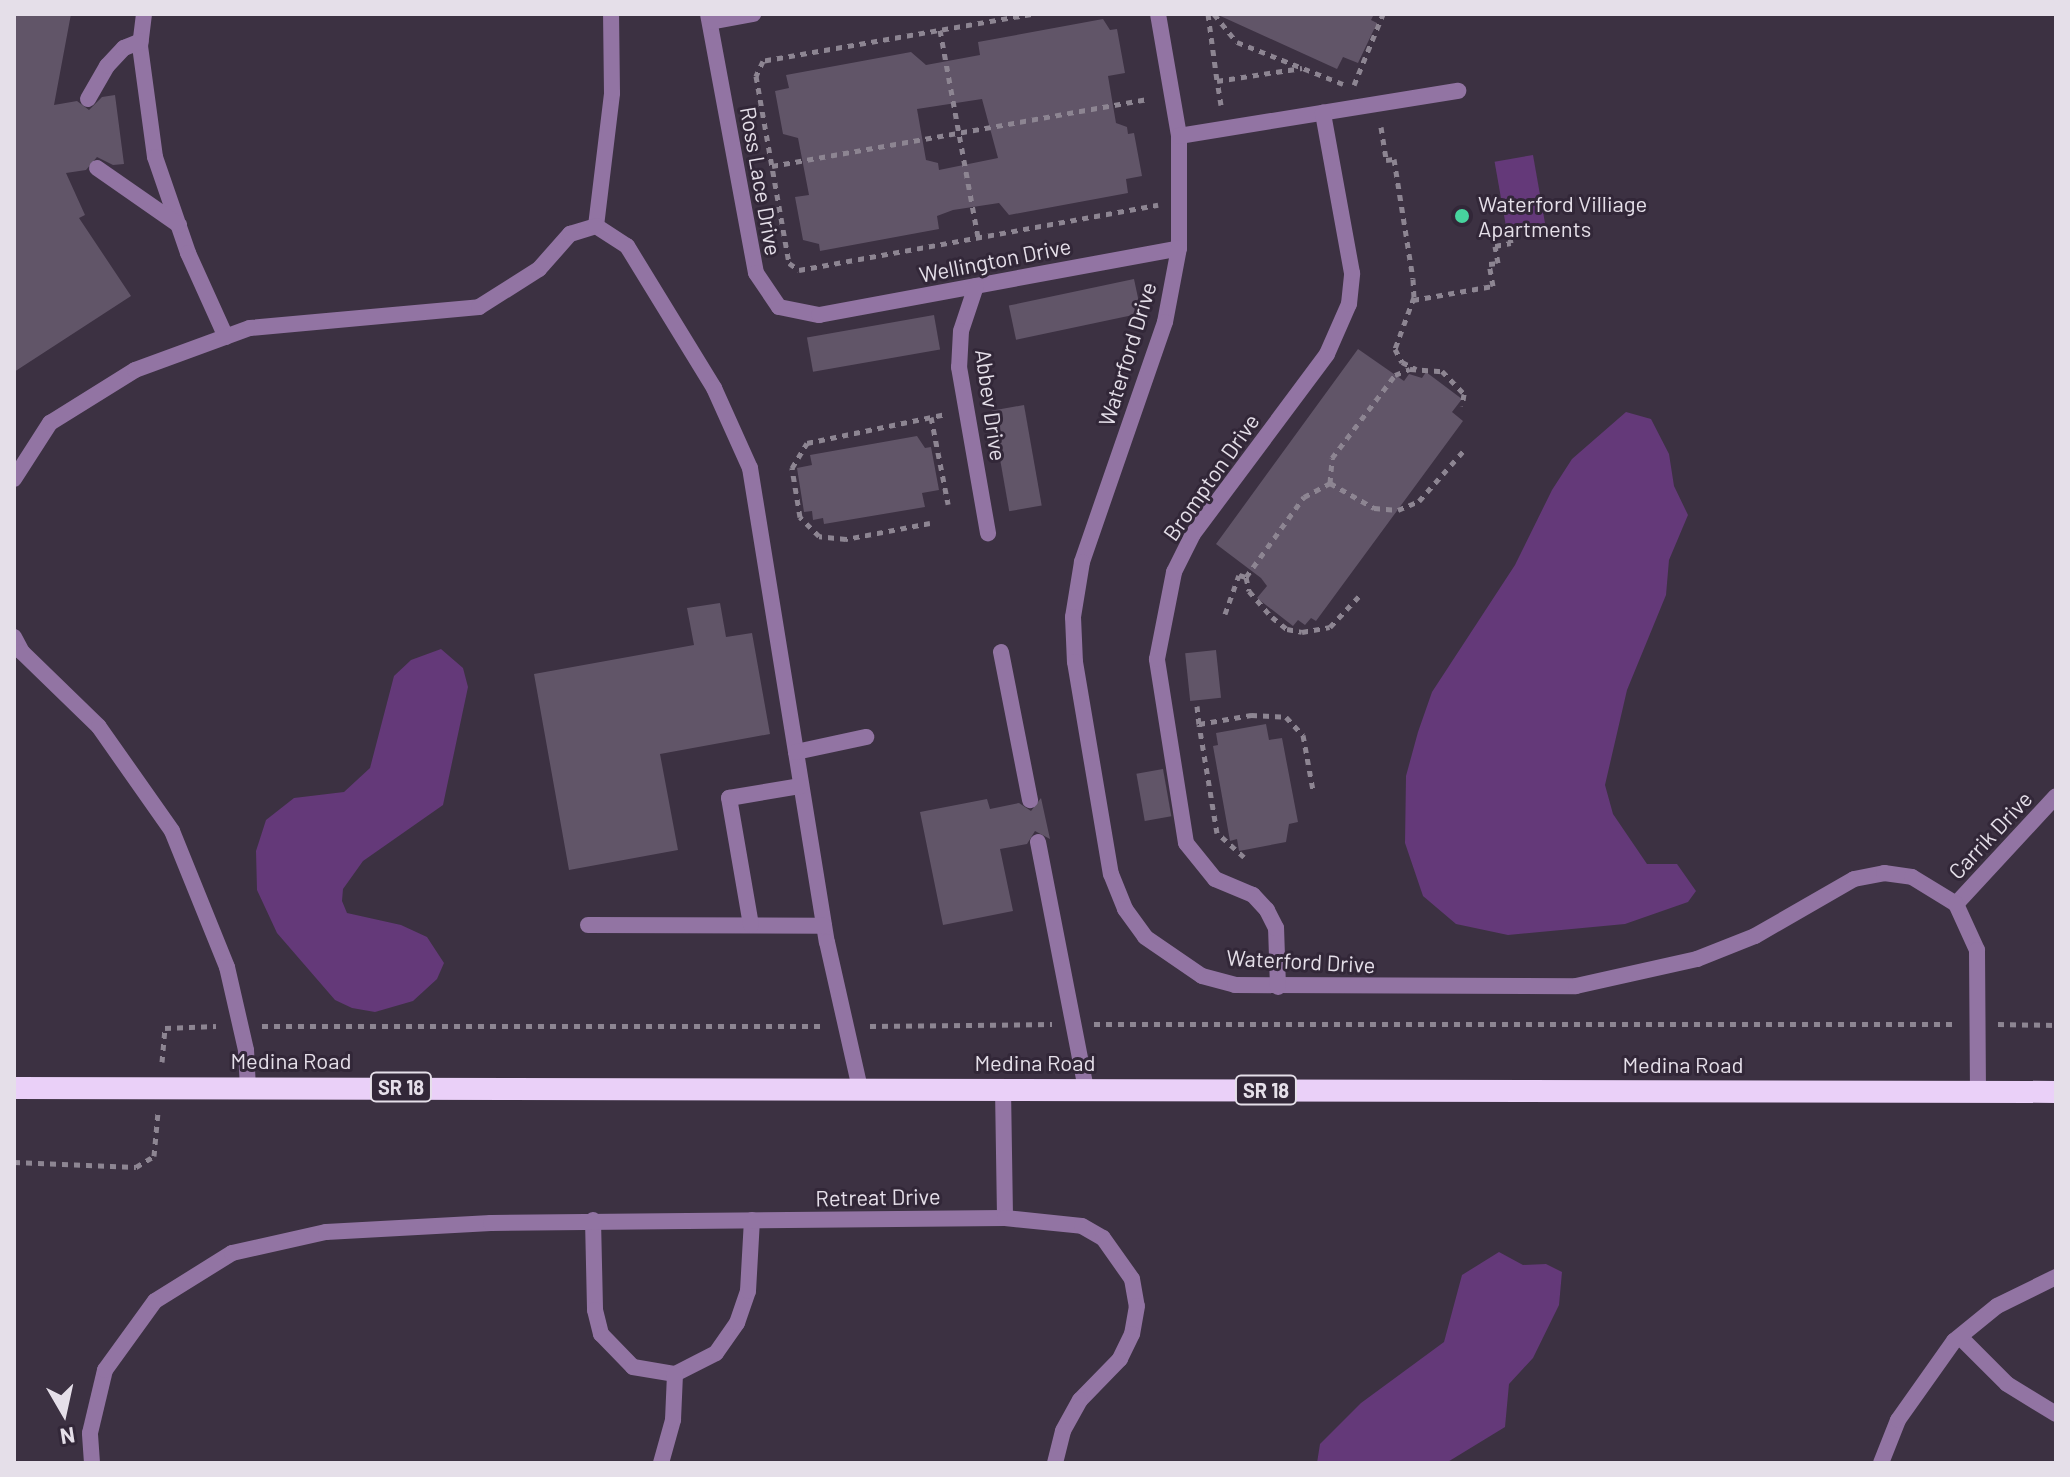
<!DOCTYPE html>
<style>
body{margin:0}
#map{position:relative;width:2070px;height:1477px;overflow:hidden;background:#3c3142;font-family:Barlow,sans-serif}
div>[style]{position:absolute}
[style*='--x']{left:calc(var(--x)*1px);top:calc(var(--y)*1px);width:calc(var(--w)*1px);rotate:calc(var(--a)*1deg)}
.water>*{inset:0;background:#643979;transform-origin:0 0}
.building>*{inset:0;background:#615568;transform-origin:0 0}
.path>*{height:5px;margin-top:-2.5px;transform-origin:0;background:repeating-linear-gradient(90deg,#8d8592 0 6px,transparent 0 12px)}
.service>*{height:16px;margin:-8px;padding:0 8px;transform-origin:8px;border-radius:8px;background:#9274a3}
.minor>*{height:16px;margin:-8px;padding:0 8px;transform-origin:8px;border-radius:8px;background:#9274a3}
.trunk>*{height:22px;margin:-11px;padding:0 11px;transform-origin:11px;border-radius:11px;background:#ead0f8}
.dots>*{width:22px;height:22px;translate:-50% -50%;box-sizing:border-box;border:4px solid #322738;border-radius:50%}
span{translate:-50% -50%;white-space:nowrap;text-align:center;line-height:1.15;-webkit-text-stroke:6px #322738;paint-order:stroke}
.shield-label span{padding:2px 6px;background:#322738;border:2px solid;border-radius:6px;-webkit-text-stroke-width:0}
.shield-label{font-size:20px;color:#e5dfe9;font-weight:700}
.street-label{font-size:22px;color:#e5dfe9}
.poi-label{font-size:22px;color:#e5dfe9}
.left{translate:0 -50%;text-align:left}
.frame{position:absolute;inset:0;border:16px solid #e5dfe9;pointer-events:none}
.north{position:absolute;left:24px;top:1373px;width:80px;height:80px;-webkit-text-stroke:6px #322738;paint-order:stroke;rotate:171deg;font-size:22px;font-weight:700;line-height:32px;text-align:center;color:#e5dfe9}
.north::after{content:'';display:block;margin:auto;width:28px;height:36px;background:#e5dfe9;clip-path:polygon(50% 0,100% 100%,50% 72%,0 100%)}
</style>
<div id="map">
<div class="water">
<div style="left:1533px;top:155px;width:72px;height:39px;rotate:80deg"></div>
<div style="clip-path:polygon(1626px 412px,1651px 419px,1669px 454px,1674px 486px,1688px 515px,1669px 560px,1666px 595px,1627px 690px,1605px 785px,1613px 814px,1647px 864px,1677px 864px,1696px 891px,1688px 902px,1625px 924px,1508px 935px,1456px 924px,1423px 896px,1405px 843px,1406px 776px,1418px 732px,1432px 692px,1515px 565px,1552px 490px,1572px 459px)"></div>
<div style="clip-path:polygon(441px 649px,463px 668px,468px 687px,443px 805px,363px 861px,343px 889px,342px 901px,347px 913px,401px 925px,427px 937px,444px 963px,437px 979px,413px 1001px,375px 1012px,352px 1008px,335px 1000px,277px 933px,257px 890px,256px 851px,266px 820px,294px 798px,344px 792px,370px 768px,394px 676px,411px 660px)"></div>
<div style="clip-path:polygon(1499px 1252px,1523px 1265px,1546px 1264px,1562px 1272px,1559px 1305px,1533px 1358px,1509px 1384px,1505px 1427px,1446px 1463px,1317px 1463px,1320px 1444px,1361px 1403px,1444px 1342px,1462px 1275px)"></div>
</div>
<div class="building">
<div style="clip-path:polygon(14px 14px,71px 14px,54px 105px,77px 101px,89px 110px,102px 97px,115px 95px,124px 164px,113px 165px,97px 157px,86px 170px,66px 173px,85px 215px,79px 218px,131px 296px,14px 372px)"></div>
<div style="clip-path:polygon(1216px 14px,1374px 14px,1371px 20px,1377px 23px,1358px 63px,1343px 57px,1337px 69px)"></div>
<div style="clip-path:polygon(evenodd,1103px 19px,1110px 30px,1117px 29px,1125px 73px,1108px 76px,1116px 123px,1127px 127px,1128px 134px,1134px 133px,1142px 176px,1126px 179px,1128px 193px,1009px 215px,999px 203px,953px 210px,937px 216px,939px 229px,820px 251px,819px 244px,803px 240px,795px 197px,809px 195px,798px 138px,783px 134px,775px 91px,789px 88px,786px 75px,911px 52px,926px 65px,980px 55px,978px 42px,1103px 19px,982px 99px,998px 158px,939px 170px,938px 163px,926px 160px,917px 109px,982px 99px)"></div>
<div style="left:1134px;top:279px;width:35px;height:128px;rotate:78deg"></div>
<div style="left:934px;top:315px;width:35px;height:129px;rotate:80deg"></div>
<div style="clip-path:polygon(1358px 349px,1404px 381px,1409px 374px,1422px 378px,1426px 372px,1462px 399px,1452px 412px,1463px 421px,1316px 621px,1311px 618px,1305px 625px,1298px 620px,1293px 626px,1257px 598px,1267px 586px,1261px 578px,1216px 544px)"></div>
<div style="left:1024px;top:405px;width:102px;height:33px;rotate:80deg"></div>
<div style="clip-path:polygon(917px 436px,925px 448px,931px 447px,939px 490px,922px 493px,925px 507px,824px 524px,823px 518px,813px 520px,812px 511px,804px 512px,797px 468px,812px 465px,810px 455px)"></div>
<div style="clip-path:polygon(720px 603px,726px 637px,752px 633px,770px 734px,660px 754px,678px 850px,569px 870px,534px 674px,694px 645px,687px 608px)"></div>
<div style="left:1216px;top:650px;width:48px;height:31px;rotate:84deg"></div>
<div style="clip-path:polygon(1266px 724px,1269px 740px,1282px 738px,1298px 822px,1289px 824px,1286px 842px,1239px 851px,1237px 839px,1230px 841px,1213px 746px,1218px 745px,1216px 733px)"></div>
<div style="left:1163px;top:769px;width:48px;height:27px;rotate:80deg"></div>
<div style="clip-path:polygon(1041px 798px,1050px 839px,1035px 831px,1027px 844px,1000px 849px,1013px 911px,943px 925px,920px 812px,987px 799px,990px 809px,1019px 803px,1031px 811px)"></div>
</div>
<div class="path">
<div style="--x:1031;--y:14;--w:272;--a:170.1"></div>
<div style="--x:763;--y:61;--w:17;--a:115"></div>
<div style="--x:756;--y:76;--w:190;--a:80"></div>
<div style="--x:789;--y:263;--w:12;--a:35"></div>
<div style="--x:799;--y:270;--w:365;--a:-10.3"></div>
<div style="--x:1208;--y:14;--w:68;--a:82.3"></div>
<div style="--x:1214;--y:14;--w:36;--a:51"></div>
<div style="--x:1237;--y:42;--w:114;--a:21.6"></div>
<div style="--x:940;--y:30;--w:211;--a:79.6"></div>
<div style="--x:1354;--y:85;--w:77;--a:-67.8"></div>
<div style="--x:1221;--y:105;--w:24;--a:-99"></div>
<div style="--x:1217;--y:81;--w:86;--a:-8.7"></div>
<div style="--x:1381;--y:127;--w:33;--a:81"></div>
<div style="--x:1386;--y:160;--w:8;--a:-7"></div>
<div style="--x:1394;--y:159;--w:121;--a:81"></div>
<div style="--x:1413;--y:279;--w:18;--a:87"></div>
<div style="--x:1414;--y:297;--w:55;--a:110.1"></div>
<div style="--x:1395;--y:349;--w:15;--a:62"></div>
<div style="--x:1402;--y:362;--w:16;--a:27"></div>
<div style="--x:772;--y:166;--w:383;--a:-10.1"></div>
<div style="--x:1413;--y:300;--w:81;--a:-9.9"></div>
<div style="--x:1493;--y:286;--w:22;--a:-100"></div>
<div style="--x:1489;--y:264;--w:9;--a:-6"></div>
<div style="--x:1498;--y:263;--w:17;--a:-100"></div>
<div style="--x:1495;--y:246;--w:16;--a:-11"></div>
<div style="--x:1511;--y:243;--w:15;--a:-101"></div>
<div style="--x:931;--y:417;--w:89;--a:78.9"></div>
<div style="--x:1330;--y:483;--w:25;--a:-85"></div>
<div style="--x:1332;--y:458;--w:104;--a:-52.8"></div>
<div style="--x:1395;--y:375;--w:16;--a:-22"></div>
<div style="--x:1410;--y:369;--w:32;--a:4"></div>
<div style="--x:1442;--y:371;--w:32;--a:46"></div>
<div style="--x:1464;--y:394;--w:12;--a:99"></div>
<div style="--x:930;--y:523;--w:86;--a:169.2"></div>
<div style="--x:846;--y:539;--w:27;--a:-174"></div>
<div style="--x:819;--y:536;--w:27;--a:-135"></div>
<div style="--x:800;--y:517;--w:50;--a:-99.3"></div>
<div style="--x:792;--y:468;--w:29;--a:-59"></div>
<div style="--x:807;--y:443;--w:142;--a:-11.8"></div>
<div style="--x:1246;--y:577;--w:99;--a:-54.1"></div>
<div style="--x:1304;--y:497;--w:30;--a:-28"></div>
<div style="--x:1330;--y:483;--w:51;--a:29.6"></div>
<div style="--x:1374;--y:508;--w:24;--a:5"></div>
<div style="--x:1398;--y:510;--w:23;--a:-23"></div>
<div style="--x:1419;--y:501;--w:71;--a:-48.4"></div>
<div style="--x:1225;--y:614;--w:41;--a:-70.3"></div>
<div style="--x:1239;--y:575;--w:7;--a:16"></div>
<div style="--x:1246;--y:577;--w:14;--a:78"></div>
<div style="--x:1249;--y:591;--w:35;--a:49"></div>
<div style="--x:1272;--y:617;--w:19;--a:39"></div>
<div style="--x:1287;--y:629;--w:15;--a:11"></div>
<div style="--x:1302;--y:632;--w:28;--a:-10"></div>
<div style="--x:1330;--y:627;--w:44;--a:-46.8"></div>
<div style="--x:1197;--y:706;--w:18;--a:84"></div>
<div style="--x:1244;--y:857;--w:36;--a:-138"></div>
<div style="--x:1217;--y:833;--w:110;--a:-99.4"></div>
<div style="--x:1199;--y:724;--w:53;--a:-9.8"></div>
<div style="--x:1251;--y:715;--w:35;--a:3"></div>
<div style="--x:1286;--y:717;--w:25;--a:47"></div>
<div style="--x:1303;--y:735;--w:56;--a:79.7"></div>
<div style="--x:1094;--y:1024;--w:862;--a:0"></div>
<div style="--x:1998;--y:1024;--w:58;--a:1"></div>
<div style="--x:262;--y:1026;--w:562;--a:0"></div>
<div style="--x:870;--y:1026;--w:182;--a:-0.6"></div>
<div style="--x:162;--y:1062;--w:34;--a:-85"></div>
<div style="--x:165;--y:1028;--w:51;--a:-2.2"></div>
<div style="--x:14;--y:1162;--w:122;--a:2.3"></div>
<div style="--x:136;--y:1167;--w:21;--a:-31"></div>
<div style="--x:154;--y:1156;--w:44;--a:-84.8"></div>
</div>
<div class="service">
<div style="--x:144;--y:14;--w:32;--a:97"></div>
<div style="--x:140;--y:46;--w:112;--a:82.3"></div>
<div style="--x:155;--y:157;--w:102;--a:71"></div>
<div style="--x:188;--y:253;--w:92;--a:65.7"></div>
<div style="--x:88;--y:99;--w:38;--a:-60"></div>
<div style="--x:107;--y:66;--w:25;--a:-47"></div>
<div style="--x:124;--y:48;--w:18;--a:-22"></div>
<div style="--x:97;--y:168;--w:100;--a:34.8"></div>
<div style="--x:596;--y:226;--w:134;--a:-83.1"></div>
<div style="--x:612;--y:93;--w:79;--a:-90.7"></div>
<div style="--x:14;--y:479;--w:67;--a:-57.3"></div>
<div style="--x:50;--y:423;--w:100;--a:-31.9"></div>
<div style="--x:135;--y:370;--w:122;--a:-20.1"></div>
<div style="--x:250;--y:328;--w:230;--a:-5.2"></div>
<div style="--x:479;--y:307;--w:71;--a:-32.3"></div>
<div style="--x:539;--y:269;--w:47;--a:-48.5"></div>
<div style="--x:570;--y:234;--w:27;--a:-17"></div>
<div style="--x:596;--y:226;--w:37;--a:33"></div>
<div style="--x:627;--y:246;--w:167;--a:58.5"></div>
<div style="--x:714;--y:388;--w:88;--a:65.8"></div>
<div style="--x:750;--y:468;--w:480;--a:80.8"></div>
<div style="--x:827;--y:942;--w:151;--a:77.3"></div>
<div style="--x:14;--y:637;--w:17;--a:62"></div>
<div style="--x:22;--y:652;--w:107;--a:44.2"></div>
<div style="--x:99;--y:727;--w:127;--a:54.9"></div>
<div style="--x:172;--y:831;--w:147;--a:68"></div>
<div style="--x:227;--y:967;--w:85;--a:77.1"></div>
<div style="--x:246;--y:1050;--w:37;--a:87"></div>
<div style="--x:1001;--y:652;--w:151;--a:78.9"></div>
<div style="--x:796;--y:752;--w:72;--a:-12.1"></div>
<div style="--x:1038;--y:842;--w:252;--a:79"></div>
<div style="--x:1956;--y:904;--w:147;--a:-47.2"></div>
<div style="--x:588;--y:925;--w:236;--a:0.2"></div>
<div style="--x:751;--y:925;--w:129;--a:-99.8"></div>
<div style="--x:729;--y:798;--w:73;--a:-9.5"></div>
<div style="--x:1960;--y:1337;--w:66;--a:45"></div>
<div style="--x:2007;--y:1384;--w:57;--a:31.5"></div>
</div>
<div class="minor">
<div style="--x:708;--y:14;--w:263;--a:79.5"></div>
<div style="--x:756;--y:273;--w:41;--a:55.9"></div>
<div style="--x:779;--y:307;--w:41;--a:11.3"></div>
<div style="--x:819;--y:315;--w:366;--a:-10.5"></div>
<div style="--x:1158;--y:14;--w:124;--a:80.2"></div>
<div style="--x:1179;--y:136;--w:112;--a:90"></div>
<div style="--x:1179;--y:248;--w:75;--a:100.7"></div>
<div style="--x:1165;--y:322;--w:254;--a:109.1"></div>
<div style="--x:1082;--y:562;--w:56;--a:99.3"></div>
<div style="--x:1073;--y:617;--w:45;--a:87.5"></div>
<div style="--x:1075;--y:662;--w:215;--a:80.4"></div>
<div style="--x:1111;--y:874;--w:38;--a:68"></div>
<div style="--x:1125;--y:909;--w:34;--a:54"></div>
<div style="--x:1145;--y:937;--w:69;--a:34.4"></div>
<div style="--x:1202;--y:976;--w:34;--a:15"></div>
<div style="--x:1235;--y:985;--w:341;--a:0.2"></div>
<div style="--x:1576;--y:986;--w:124;--a:-12.6"></div>
<div style="--x:1697;--y:959;--w:62;--a:-21.6"></div>
<div style="--x:1755;--y:936;--w:114;--a:-29.9"></div>
<div style="--x:1854;--y:879;--w:31;--a:-11"></div>
<div style="--x:1884;--y:873;--w:28;--a:8"></div>
<div style="--x:1912;--y:877;--w:52;--a:31.5"></div>
<div style="--x:1956;--y:904;--w:51;--a:65.5"></div>
<div style="--x:1977;--y:950;--w:141;--a:89.6"></div>
<div style="--x:710;--y:22;--w:44;--a:-10.5"></div>
<div style="--x:1179;--y:136;--w:283;--a:-9.2"></div>
<div style="--x:976;--y:286;--w:47;--a:108.4"></div>
<div style="--x:961;--y:331;--w:36;--a:93"></div>
<div style="--x:959;--y:367;--w:169;--a:80.1"></div>
<div style="--x:1278;--y:987;--w:59;--a:-91.9"></div>
<div style="--x:1276;--y:928;--w:20;--a:-117"></div>
<div style="--x:1267;--y:910;--w:21;--a:-133"></div>
<div style="--x:1253;--y:895;--w:41;--a:-157.2"></div>
<div style="--x:1215;--y:879;--w:46;--a:-128.9"></div>
<div style="--x:1186;--y:843;--w:186;--a:-99"></div>
<div style="--x:1157;--y:659;--w:89;--a:-78.9"></div>
<div style="--x:1174;--y:572;--w:42;--a:-63.4"></div>
<div style="--x:1193;--y:534;--w:224;--a:-53.3"></div>
<div style="--x:1327;--y:354;--w:55;--a:-66.3"></div>
<div style="--x:1349;--y:304;--w:31;--a:-84"></div>
<div style="--x:1352;--y:273;--w:163;--a:-100.3"></div>
<div style="--x:1003;--y:1089;--w:129;--a:89.1"></div>
<div style="--x:593;--y:1220;--w:90;--a:88.7"></div>
<div style="--x:595;--y:1310;--w:25;--a:76"></div>
<div style="--x:601;--y:1334;--w:46;--a:45.9"></div>
<div style="--x:633;--y:1367;--w:43;--a:9.5"></div>
<div style="--x:675;--y:1374;--w:46;--a:-27.1"></div>
<div style="--x:716;--y:1353;--w:37;--a:-55"></div>
<div style="--x:737;--y:1323;--w:34;--a:-71"></div>
<div style="--x:748;--y:1291;--w:71;--a:-86.8"></div>
<div style="--x:92;--y:1463;--w:30;--a:-94"></div>
<div style="--x:90;--y:1433;--w:65;--a:-76.6"></div>
<div style="--x:105;--y:1370;--w:85;--a:-54.1"></div>
<div style="--x:155;--y:1301;--w:91;--a:-31.9"></div>
<div style="--x:232;--y:1253;--w:96;--a:-12.6"></div>
<div style="--x:326;--y:1232;--w:165;--a:-3.1"></div>
<div style="--x:491;--y:1223;--w:514;--a:-0.56"></div>
<div style="--x:1005;--y:1218;--w:77;--a:5.9"></div>
<div style="--x:1082;--y:1226;--w:24;--a:30"></div>
<div style="--x:1103;--y:1238;--w:50;--a:54.7"></div>
<div style="--x:1132;--y:1279;--w:27;--a:80"></div>
<div style="--x:1137;--y:1306;--w:28;--a:100"></div>
<div style="--x:1132;--y:1334;--w:28;--a:116"></div>
<div style="--x:1120;--y:1359;--w:57;--a:134.3"></div>
<div style="--x:1080;--y:1400;--w:35;--a:119"></div>
<div style="--x:1063;--y:1431;--w:33;--a:104"></div>
<div style="--x:661;--y:1463;--w:45;--a:-74.4"></div>
<div style="--x:673;--y:1420;--w:46;--a:-87.5"></div>
<div style="--x:1881;--y:1463;--w:46;--a:-68.4"></div>
<div style="--x:1898;--y:1420;--w:97;--a:-54.7"></div>
<div style="--x:1954;--y:1341;--w:55;--a:-39.1"></div>
<div style="--x:1997;--y:1306;--w:66;--a:-26.2"></div>
</div>
<div class="trunk">
<div style="--x:14;--y:1088;--w:2042;--a:0.11"></div>
</div>
<div class="dots">
<div style="left:1462px;top:216px;background:#47d49e"></div>
</div>
<div class="shield-label">
<span style="left:401px;top:1087px">SR 18</span>
<span style="left:1266px;top:1090px">SR 18</span>
</div>
<div class="street-label">
<span style="left:761px;top:181px;rotate:80deg">Ross Lace Drive</span>
<span style="left:995px;top:260px;rotate:-11deg">Wellington Drive</span>
<span style="left:1127px;top:354px;rotate:-73deg">Waterford Drive</span>
<span style="left:991px;top:405px;rotate:82deg">Abbev Drive</span>
<span style="left:1211px;top:477px;rotate:-55deg">Brompton Drive</span>
<span style="left:1990px;top:835px;rotate:-47deg">Carrik Drive</span>
<span style="left:1301px;top:961px;rotate:3deg">Waterford Drive</span>
<span style="left:291px;top:1061px">Medina Road</span>
<span style="left:1035px;top:1063px">Medina Road</span>
<span style="left:1683px;top:1065px">Medina Road</span>
<span style="left:878px;top:1197px;rotate:-1deg">Retreat Drive</span>
</div>
<div class="poi-label">
<span class="left" style="left:1478px;top:216px">Waterford Villiage<br>Apartments</span>
</div>
<div class="frame"></div>
<div class="north">N</div>
</div>
